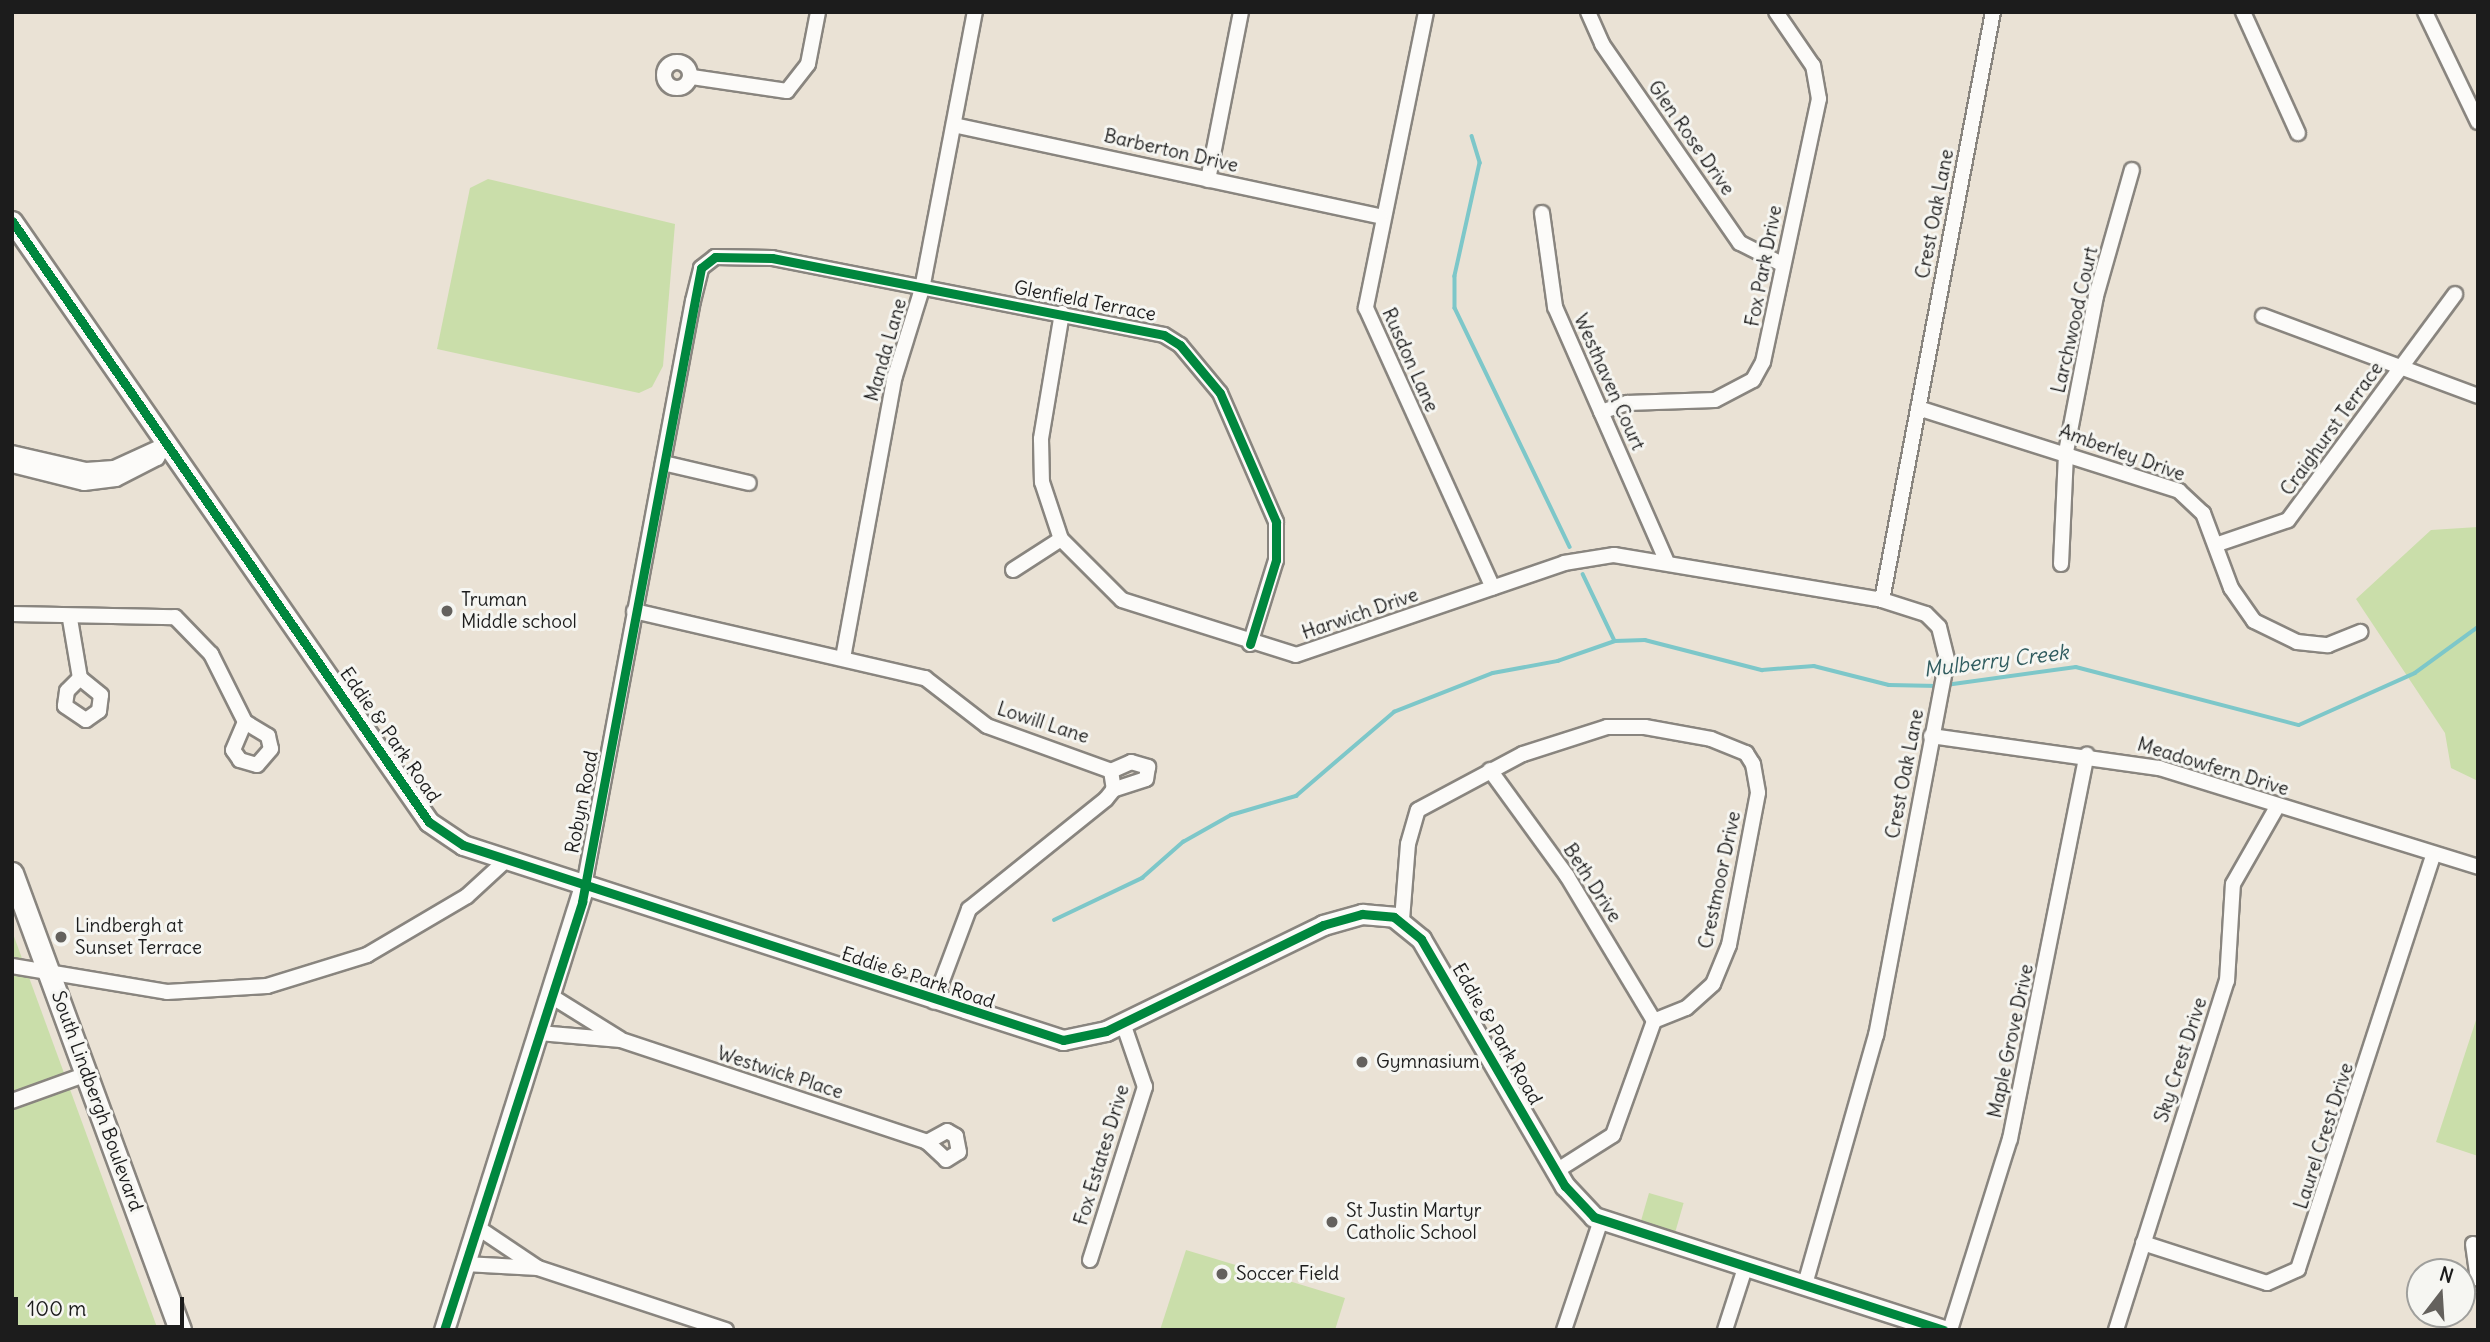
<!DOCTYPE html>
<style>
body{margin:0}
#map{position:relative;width:2490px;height:1342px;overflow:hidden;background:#eae2d5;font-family:Delius,sans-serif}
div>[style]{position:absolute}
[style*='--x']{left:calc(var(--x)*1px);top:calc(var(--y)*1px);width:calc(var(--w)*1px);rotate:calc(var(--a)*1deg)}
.green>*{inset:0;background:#cadeaa;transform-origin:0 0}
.stream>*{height:3.5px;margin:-1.75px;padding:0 1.75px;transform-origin:1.75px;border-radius:1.75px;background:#7dc7c9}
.roads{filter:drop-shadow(2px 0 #89857f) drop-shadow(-2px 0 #89857f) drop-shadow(0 2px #89857f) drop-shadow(0 -2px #89857f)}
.street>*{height:14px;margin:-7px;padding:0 7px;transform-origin:7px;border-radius:7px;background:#fcfbf9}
.street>.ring{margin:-7px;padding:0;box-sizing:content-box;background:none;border:14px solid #fcfbf9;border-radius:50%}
.secondary>*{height:19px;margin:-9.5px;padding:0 9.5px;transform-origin:9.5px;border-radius:9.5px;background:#fcfbf9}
.primary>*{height:21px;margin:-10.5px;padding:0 10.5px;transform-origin:10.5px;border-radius:10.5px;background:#fcfbf9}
.cycleway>*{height:9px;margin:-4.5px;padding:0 4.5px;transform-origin:4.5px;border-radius:4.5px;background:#00873e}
.dots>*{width:19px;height:19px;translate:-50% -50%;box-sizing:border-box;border:4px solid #f6f6f2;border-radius:50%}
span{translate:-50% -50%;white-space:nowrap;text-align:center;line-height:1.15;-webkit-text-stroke:6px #f6f6f2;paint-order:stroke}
.street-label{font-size:19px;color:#1c1c1c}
.poi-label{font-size:19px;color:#1c1c1c}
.left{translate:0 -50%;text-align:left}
.water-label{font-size:21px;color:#305c5f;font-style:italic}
.frame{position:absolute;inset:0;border:14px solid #1c1c1c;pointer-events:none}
.north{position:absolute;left:2406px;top:1258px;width:70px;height:70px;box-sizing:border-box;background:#f6f6f2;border:2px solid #9f9f9c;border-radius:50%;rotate:17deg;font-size:19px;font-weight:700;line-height:28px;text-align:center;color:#1c1c1c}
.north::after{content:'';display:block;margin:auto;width:24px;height:32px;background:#64615d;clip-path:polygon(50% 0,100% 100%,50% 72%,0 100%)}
.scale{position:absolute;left:14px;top:1297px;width:170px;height:32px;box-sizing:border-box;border:4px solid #1c1c1c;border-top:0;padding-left:9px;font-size:21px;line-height:24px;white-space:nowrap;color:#1c1c1c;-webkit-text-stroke:5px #f6f6f2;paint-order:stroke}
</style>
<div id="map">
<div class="green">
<div style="clip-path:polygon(488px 179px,675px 224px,663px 366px,652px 387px,639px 393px,437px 349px,470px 188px)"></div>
<div style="clip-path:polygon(2478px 527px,2478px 781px,2451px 768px,2445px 733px,2356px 599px,2431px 530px)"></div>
<div style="clip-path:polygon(12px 931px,101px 1174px,158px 1330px,12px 1330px)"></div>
<div style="clip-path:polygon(2478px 1014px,2478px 1156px,2436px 1142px)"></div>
<div style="left:1649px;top:1193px;width:36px;height:30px;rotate:16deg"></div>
<div style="clip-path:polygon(1186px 1250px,1345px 1298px,1335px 1330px,1160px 1330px)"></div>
</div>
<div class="stream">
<div style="--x:1472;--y:136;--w:28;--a:73"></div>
<div style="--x:1480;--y:163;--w:116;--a:102.5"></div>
<div style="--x:1455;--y:276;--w:32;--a:90"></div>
<div style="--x:1455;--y:308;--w:265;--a:64.3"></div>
<div style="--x:1583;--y:574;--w:74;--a:64.5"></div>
<div style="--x:1946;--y:685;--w:131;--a:-7.9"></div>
<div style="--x:2076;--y:667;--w:230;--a:14.6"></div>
<div style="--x:2299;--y:725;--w:127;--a:-24.1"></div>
<div style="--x:2415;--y:673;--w:78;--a:-36.1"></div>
<div style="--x:1054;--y:920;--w:98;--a:-25.5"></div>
<div style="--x:1142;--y:878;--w:55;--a:-41.3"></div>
<div style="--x:1183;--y:842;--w:55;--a:-29.4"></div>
<div style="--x:1231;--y:815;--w:68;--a:-16.3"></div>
<div style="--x:1296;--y:796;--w:129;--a:-40.6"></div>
<div style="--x:1394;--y:712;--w:106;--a:-21.5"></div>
<div style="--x:1493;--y:673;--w:66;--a:-10.5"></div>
<div style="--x:1558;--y:661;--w:60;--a:-19.3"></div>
<div style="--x:1615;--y:641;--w:30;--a:-2"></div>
<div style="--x:1645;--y:640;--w:121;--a:14.4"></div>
<div style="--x:1762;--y:670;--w:52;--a:-4.4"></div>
<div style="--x:1814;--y:666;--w:77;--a:14.2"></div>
<div style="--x:1889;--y:685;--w:49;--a:1.2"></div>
</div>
<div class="roads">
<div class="street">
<div style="--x:1426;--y:12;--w:302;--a:101.5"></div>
<div style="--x:1366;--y:308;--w:307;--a:65.6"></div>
<div style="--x:1588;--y:12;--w:35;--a:66"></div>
<div style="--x:1602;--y:44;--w:242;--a:55.3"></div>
<div style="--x:1740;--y:243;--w:47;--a:26.6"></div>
<div style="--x:2243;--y:12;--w:133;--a:65.6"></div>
<div style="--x:2425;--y:12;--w:122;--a:64.3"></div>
<div class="ring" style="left:664px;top:62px;width:12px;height:12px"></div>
<div style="--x:692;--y:77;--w:96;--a:8.4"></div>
<div style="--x:787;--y:91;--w:34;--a:-52"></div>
<div style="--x:808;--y:64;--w:53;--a:-79.1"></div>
<div style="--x:954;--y:125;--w:436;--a:12.1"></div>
<div style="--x:1208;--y:180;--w:171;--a:-78.9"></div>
<div style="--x:1542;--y:213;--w:95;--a:82.1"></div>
<div style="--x:1555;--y:307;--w:276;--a:66.3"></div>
<div style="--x:1062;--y:313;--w:128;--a:99.5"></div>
<div style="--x:1041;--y:439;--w:43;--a:88.7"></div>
<div style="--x:1042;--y:482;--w:60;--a:71.6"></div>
<div style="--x:1061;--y:539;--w:86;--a:45"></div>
<div style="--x:1122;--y:600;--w:182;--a:17.5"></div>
<div style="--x:1296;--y:655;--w:283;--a:-18.9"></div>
<div style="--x:1564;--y:563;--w:51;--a:-9.1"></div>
<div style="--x:1614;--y:555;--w:272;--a:9.5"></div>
<div style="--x:1882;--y:600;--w:46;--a:17.7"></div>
<div style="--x:1926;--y:614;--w:18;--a:45"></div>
<div style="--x:1939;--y:627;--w:34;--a:76"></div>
<div style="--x:1947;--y:660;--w:382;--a:100.7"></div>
<div style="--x:1876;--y:1035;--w:262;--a:105.9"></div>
<div style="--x:2263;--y:316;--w:229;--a:20.4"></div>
<div style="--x:1918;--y:408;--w:274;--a:17.6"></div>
<div style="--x:2179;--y:491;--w:33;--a:43"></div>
<div style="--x:2203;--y:513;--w:80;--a:69.5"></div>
<div style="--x:2231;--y:588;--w:40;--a:55.1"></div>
<div style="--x:2254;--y:621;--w:48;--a:26"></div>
<div style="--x:2297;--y:642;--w:31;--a:6"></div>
<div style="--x:2328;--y:645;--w:35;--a:-22"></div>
<div style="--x:1601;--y:412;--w:28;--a:-19"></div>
<div style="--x:1627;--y:403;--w:88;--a:-2"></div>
<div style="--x:1715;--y:400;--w:43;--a:-27.8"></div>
<div style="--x:1753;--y:380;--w:21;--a:-61"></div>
<div style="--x:1763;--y:362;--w:269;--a:-78"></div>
<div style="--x:1819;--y:99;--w:34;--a:-100"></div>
<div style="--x:1813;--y:66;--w:65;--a:-124.4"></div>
<div style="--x:12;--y:453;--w:76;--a:12.9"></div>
<div style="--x:86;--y:470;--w:28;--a:-4"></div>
<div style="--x:114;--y:468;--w:48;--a:-24.4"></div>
<div style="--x:663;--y:463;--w:88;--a:13.1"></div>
<div style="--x:12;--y:465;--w:74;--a:14"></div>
<div style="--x:84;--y:483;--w:32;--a:-7"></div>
<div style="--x:116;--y:479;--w:46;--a:-27.1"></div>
<div style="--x:157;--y:458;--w:18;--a:-61"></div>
<div style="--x:2218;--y:544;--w:74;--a:-18.9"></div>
<div style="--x:2288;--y:520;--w:281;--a:-53.5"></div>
<div style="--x:2061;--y:564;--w:112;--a:-87.4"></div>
<div style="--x:2066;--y:452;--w:159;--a:-79.1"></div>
<div style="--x:2096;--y:296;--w:131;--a:-74.1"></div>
<div style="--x:1013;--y:570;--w:57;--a:-32.9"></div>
<div style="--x:1882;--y:600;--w:598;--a:-79.31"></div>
<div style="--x:634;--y:611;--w:299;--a:13"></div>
<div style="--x:925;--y:678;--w:78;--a:37.7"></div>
<div style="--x:987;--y:726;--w:132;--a:19.9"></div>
<div style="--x:1111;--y:771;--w:18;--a:81"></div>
<div style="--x:1114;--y:789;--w:13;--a:129"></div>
<div style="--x:1106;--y:799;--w:176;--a:141.2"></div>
<div style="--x:969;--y:909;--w:99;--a:110.6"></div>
<div style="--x:12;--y:614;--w:163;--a:1.1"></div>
<div style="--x:175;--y:617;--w:52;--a:45.8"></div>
<div style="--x:211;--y:654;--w:76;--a:63.4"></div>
<div style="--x:245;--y:722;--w:27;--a:31"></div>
<div style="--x:268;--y:736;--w:13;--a:77"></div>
<div style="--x:271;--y:749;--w:21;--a:131"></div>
<div style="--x:257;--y:765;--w:18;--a:-164"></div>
<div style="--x:240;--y:760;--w:12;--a:-125"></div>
<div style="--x:233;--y:750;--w:30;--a:-67"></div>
<div style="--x:70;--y:619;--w:60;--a:80.4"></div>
<div style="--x:80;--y:678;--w:18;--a:135"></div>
<div style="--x:67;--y:691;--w:15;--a:98"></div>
<div style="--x:65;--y:706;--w:25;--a:34"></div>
<div style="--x:86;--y:720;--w:16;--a:-35"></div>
<div style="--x:99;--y:711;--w:16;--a:-83"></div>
<div style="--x:101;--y:695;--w:27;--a:-141"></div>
<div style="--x:843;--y:658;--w:287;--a:-79.6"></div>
<div style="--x:895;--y:376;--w:91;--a:-72.8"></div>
<div style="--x:922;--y:289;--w:282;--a:-79.2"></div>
<div style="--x:1931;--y:736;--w:230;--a:8"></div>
<div style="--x:2159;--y:768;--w:334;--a:17.2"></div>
<div style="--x:1490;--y:770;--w:131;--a:54"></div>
<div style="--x:1567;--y:876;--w:169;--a:59"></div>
<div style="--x:1111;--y:771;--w:22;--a:-24"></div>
<div style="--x:1131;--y:762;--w:18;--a:16"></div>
<div style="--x:1148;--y:767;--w:12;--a:99"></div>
<div style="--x:1146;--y:779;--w:35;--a:162"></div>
<div style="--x:584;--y:886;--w:595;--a:-79.45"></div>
<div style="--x:693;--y:301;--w:34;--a:-76"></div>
<div style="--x:701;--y:268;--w:18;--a:-38"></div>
<div style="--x:715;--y:257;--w:57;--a:1"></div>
<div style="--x:772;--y:258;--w:399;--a:11.1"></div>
<div style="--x:1164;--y:335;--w:19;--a:32"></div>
<div style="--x:1180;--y:345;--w:62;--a:50.2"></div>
<div style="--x:1220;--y:393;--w:141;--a:66.5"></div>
<div style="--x:1276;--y:522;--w:38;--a:90"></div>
<div style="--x:1276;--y:560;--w:88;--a:107.2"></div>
<div style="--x:1402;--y:920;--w:76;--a:-85.5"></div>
<div style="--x:1408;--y:844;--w:35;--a:-74"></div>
<div style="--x:1418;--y:810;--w:119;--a:-28.1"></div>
<div style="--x:1523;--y:754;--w:88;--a:-17.8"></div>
<div style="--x:1607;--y:727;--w:38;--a:0"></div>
<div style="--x:1645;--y:727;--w:67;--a:10.3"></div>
<div style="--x:1711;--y:739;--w:38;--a:22"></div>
<div style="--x:1746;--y:753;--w:13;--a:58"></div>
<div style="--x:1753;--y:764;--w:29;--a:80"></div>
<div style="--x:1758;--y:793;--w:155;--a:100.8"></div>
<div style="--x:1729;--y:945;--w:42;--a:112.3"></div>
<div style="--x:1713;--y:984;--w:36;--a:138"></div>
<div style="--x:1686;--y:1008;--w:35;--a:158"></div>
<div style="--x:1654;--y:1021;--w:121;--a:109.8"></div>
<div style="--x:1613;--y:1135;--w:67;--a:147.7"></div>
<div style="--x:12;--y:966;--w:157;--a:9.5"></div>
<div style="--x:167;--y:992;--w:100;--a:-3.4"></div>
<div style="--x:267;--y:986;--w:105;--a:-17.2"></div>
<div style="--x:367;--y:955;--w:116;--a:-30.5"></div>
<div style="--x:467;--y:896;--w:52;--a:-42.6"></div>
<div style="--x:551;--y:996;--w:81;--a:31.9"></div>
<div style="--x:539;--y:1033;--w:82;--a:4.9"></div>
<div style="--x:621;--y:1040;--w:323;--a:18.4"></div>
<div style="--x:927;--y:1142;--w:26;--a:43"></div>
<div style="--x:946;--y:1160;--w:15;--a:-32"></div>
<div style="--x:959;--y:1152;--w:16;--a:-101"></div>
<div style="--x:956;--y:1136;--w:10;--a:-151"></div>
<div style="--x:947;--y:1131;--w:23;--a:151"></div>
<div style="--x:12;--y:1101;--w:80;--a:-19.8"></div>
<div style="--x:477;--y:1227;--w:73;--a:33.9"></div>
<div style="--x:538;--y:1268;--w:198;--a:18.3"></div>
<div style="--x:2143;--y:1243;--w:130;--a:17.9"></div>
<div style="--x:2267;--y:1283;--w:34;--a:-24"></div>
<div style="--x:2298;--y:1269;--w:435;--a:-71.9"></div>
<div style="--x:2473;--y:1244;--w:35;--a:82"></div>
<div style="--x:1090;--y:1260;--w:182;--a:-72.4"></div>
<div style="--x:1145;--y:1087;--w:68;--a:-109"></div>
<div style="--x:465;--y:1264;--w:73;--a:3.1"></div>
<div style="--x:1564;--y:1330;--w:116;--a:-71.4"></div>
<div style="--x:1725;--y:1330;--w:65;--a:-72.1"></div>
<div style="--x:1950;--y:1330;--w:200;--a:-72.6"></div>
<div style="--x:2010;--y:1139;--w:392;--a:-78.7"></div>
<div style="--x:2116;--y:1330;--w:366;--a:-72.4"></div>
<div style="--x:2227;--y:981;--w:97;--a:-86.5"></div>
<div style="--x:2233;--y:884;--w:89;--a:-60.3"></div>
</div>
<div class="secondary">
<div style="--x:12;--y:221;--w:731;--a:55.25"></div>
<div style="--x:429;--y:822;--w:41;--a:34.1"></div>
<div style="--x:463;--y:845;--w:631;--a:18"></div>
<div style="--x:1063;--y:1040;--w:44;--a:-11.8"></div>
<div style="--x:1106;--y:1031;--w:242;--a:-26"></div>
<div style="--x:1323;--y:925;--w:41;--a:-15.8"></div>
<div style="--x:1362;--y:914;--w:32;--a:5"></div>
<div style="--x:1394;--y:917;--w:35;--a:39"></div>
<div style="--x:1421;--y:939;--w:286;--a:59.8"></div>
<div style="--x:1565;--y:1186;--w:42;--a:46.9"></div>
<div style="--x:1594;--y:1217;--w:367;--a:17.9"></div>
<div style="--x:444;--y:1330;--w:466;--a:-72.5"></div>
</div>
<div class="primary">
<div style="--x:12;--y:873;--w:487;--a:69.8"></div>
</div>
</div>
<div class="cycleway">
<div style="--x:12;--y:221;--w:731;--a:55.25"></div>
<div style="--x:429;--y:822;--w:41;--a:34.1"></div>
<div style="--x:463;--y:845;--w:631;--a:18"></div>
<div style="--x:1063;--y:1040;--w:44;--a:-11.8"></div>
<div style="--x:1106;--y:1031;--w:242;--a:-26"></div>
<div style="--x:1323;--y:925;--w:41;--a:-15.8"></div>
<div style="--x:1362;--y:914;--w:32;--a:5"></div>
<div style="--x:1394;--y:917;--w:35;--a:39"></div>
<div style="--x:1421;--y:939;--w:286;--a:59.8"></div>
<div style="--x:1565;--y:1186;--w:42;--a:46.9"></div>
<div style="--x:1594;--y:1217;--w:367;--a:17.9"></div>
<div style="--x:444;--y:1330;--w:450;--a:-72.1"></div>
<div style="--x:582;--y:902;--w:645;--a:-79.37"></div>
<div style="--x:701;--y:268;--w:18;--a:-38"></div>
<div style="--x:715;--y:257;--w:57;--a:1"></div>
<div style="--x:772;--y:258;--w:399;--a:11.1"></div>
<div style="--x:1164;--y:335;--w:19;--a:32"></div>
<div style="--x:1180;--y:345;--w:62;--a:50.2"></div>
<div style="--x:1220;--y:393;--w:141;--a:66.5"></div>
<div style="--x:1276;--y:522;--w:38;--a:90"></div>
<div style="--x:1276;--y:560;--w:88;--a:107.2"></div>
</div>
<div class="dots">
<div style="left:447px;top:611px;background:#64615d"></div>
<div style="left:61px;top:937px;background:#64615d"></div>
<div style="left:1362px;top:1062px;background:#64615d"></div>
<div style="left:1332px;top:1222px;background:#64615d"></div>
<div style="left:1222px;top:1274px;background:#64615d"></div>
</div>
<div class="street-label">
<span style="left:1691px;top:138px;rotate:55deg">Glen Rose Drive</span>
<span style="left:1171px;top:151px;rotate:13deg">Barberton Drive</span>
<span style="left:1935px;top:214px;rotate:-79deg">Crest Oak Lane</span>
<span style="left:1764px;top:266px;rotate:-79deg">Fox Park Drive</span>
<span style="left:1085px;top:301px;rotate:11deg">Glenfield Terrace</span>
<span style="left:2075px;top:320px;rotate:-77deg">Larchwood Court</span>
<span style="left:886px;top:350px;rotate:-74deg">Manda Lane</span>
<span style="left:1410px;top:360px;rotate:66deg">Rusdon Lane</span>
<span style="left:1609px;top:382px;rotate:66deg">Westhaven Court</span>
<span style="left:2332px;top:429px;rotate:-54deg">Craighurst Terrace</span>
<span style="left:2122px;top:453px;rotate:20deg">Amberley Drive</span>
<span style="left:1360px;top:614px;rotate:-19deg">Harwich Drive</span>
<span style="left:1043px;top:723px;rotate:18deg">Lowill Lane</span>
<span style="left:390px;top:735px;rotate:55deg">Eddie &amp; Park Road</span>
<span style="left:2213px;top:767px;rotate:17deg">Meadowfern Drive</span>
<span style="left:1905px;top:774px;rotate:-79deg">Crest Oak Lane</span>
<span style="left:582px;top:802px;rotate:-79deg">Robyn Road</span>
<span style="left:1720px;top:880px;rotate:-78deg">Crestmoor Drive</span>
<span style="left:1592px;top:883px;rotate:57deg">Beth Drive</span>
<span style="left:918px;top:978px;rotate:18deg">Eddie &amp; Park Road</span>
<span style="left:1497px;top:1034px;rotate:60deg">Eddie &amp; Park Road</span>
<span style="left:2011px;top:1041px;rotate:-78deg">Maple Grove Drive</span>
<span style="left:2181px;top:1060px;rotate:-72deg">Sky Crest Drive</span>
<span style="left:780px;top:1073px;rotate:18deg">Westwick Place</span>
<span style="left:97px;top:1101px;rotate:70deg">South Lindbergh Boulevard</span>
<span style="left:2324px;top:1136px;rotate:-72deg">Laurel Crest Drive</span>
<span style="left:1102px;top:1155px;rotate:-73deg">Fox Estates Drive</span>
</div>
<div class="poi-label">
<span class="left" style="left:461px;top:611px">Truman<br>Middle school</span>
<span class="left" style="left:75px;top:937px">Lindbergh at<br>Sunset Terrace</span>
<span class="left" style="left:1376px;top:1062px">Gymnasium</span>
<span class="left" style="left:1346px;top:1222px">St Justin Martyr<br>Catholic School</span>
<span class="left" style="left:1236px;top:1274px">Soccer Field</span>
</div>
<div class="water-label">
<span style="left:1996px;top:661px;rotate:-7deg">Mulberry Creek</span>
</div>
<div class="frame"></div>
<div class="north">N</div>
<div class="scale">100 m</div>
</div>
